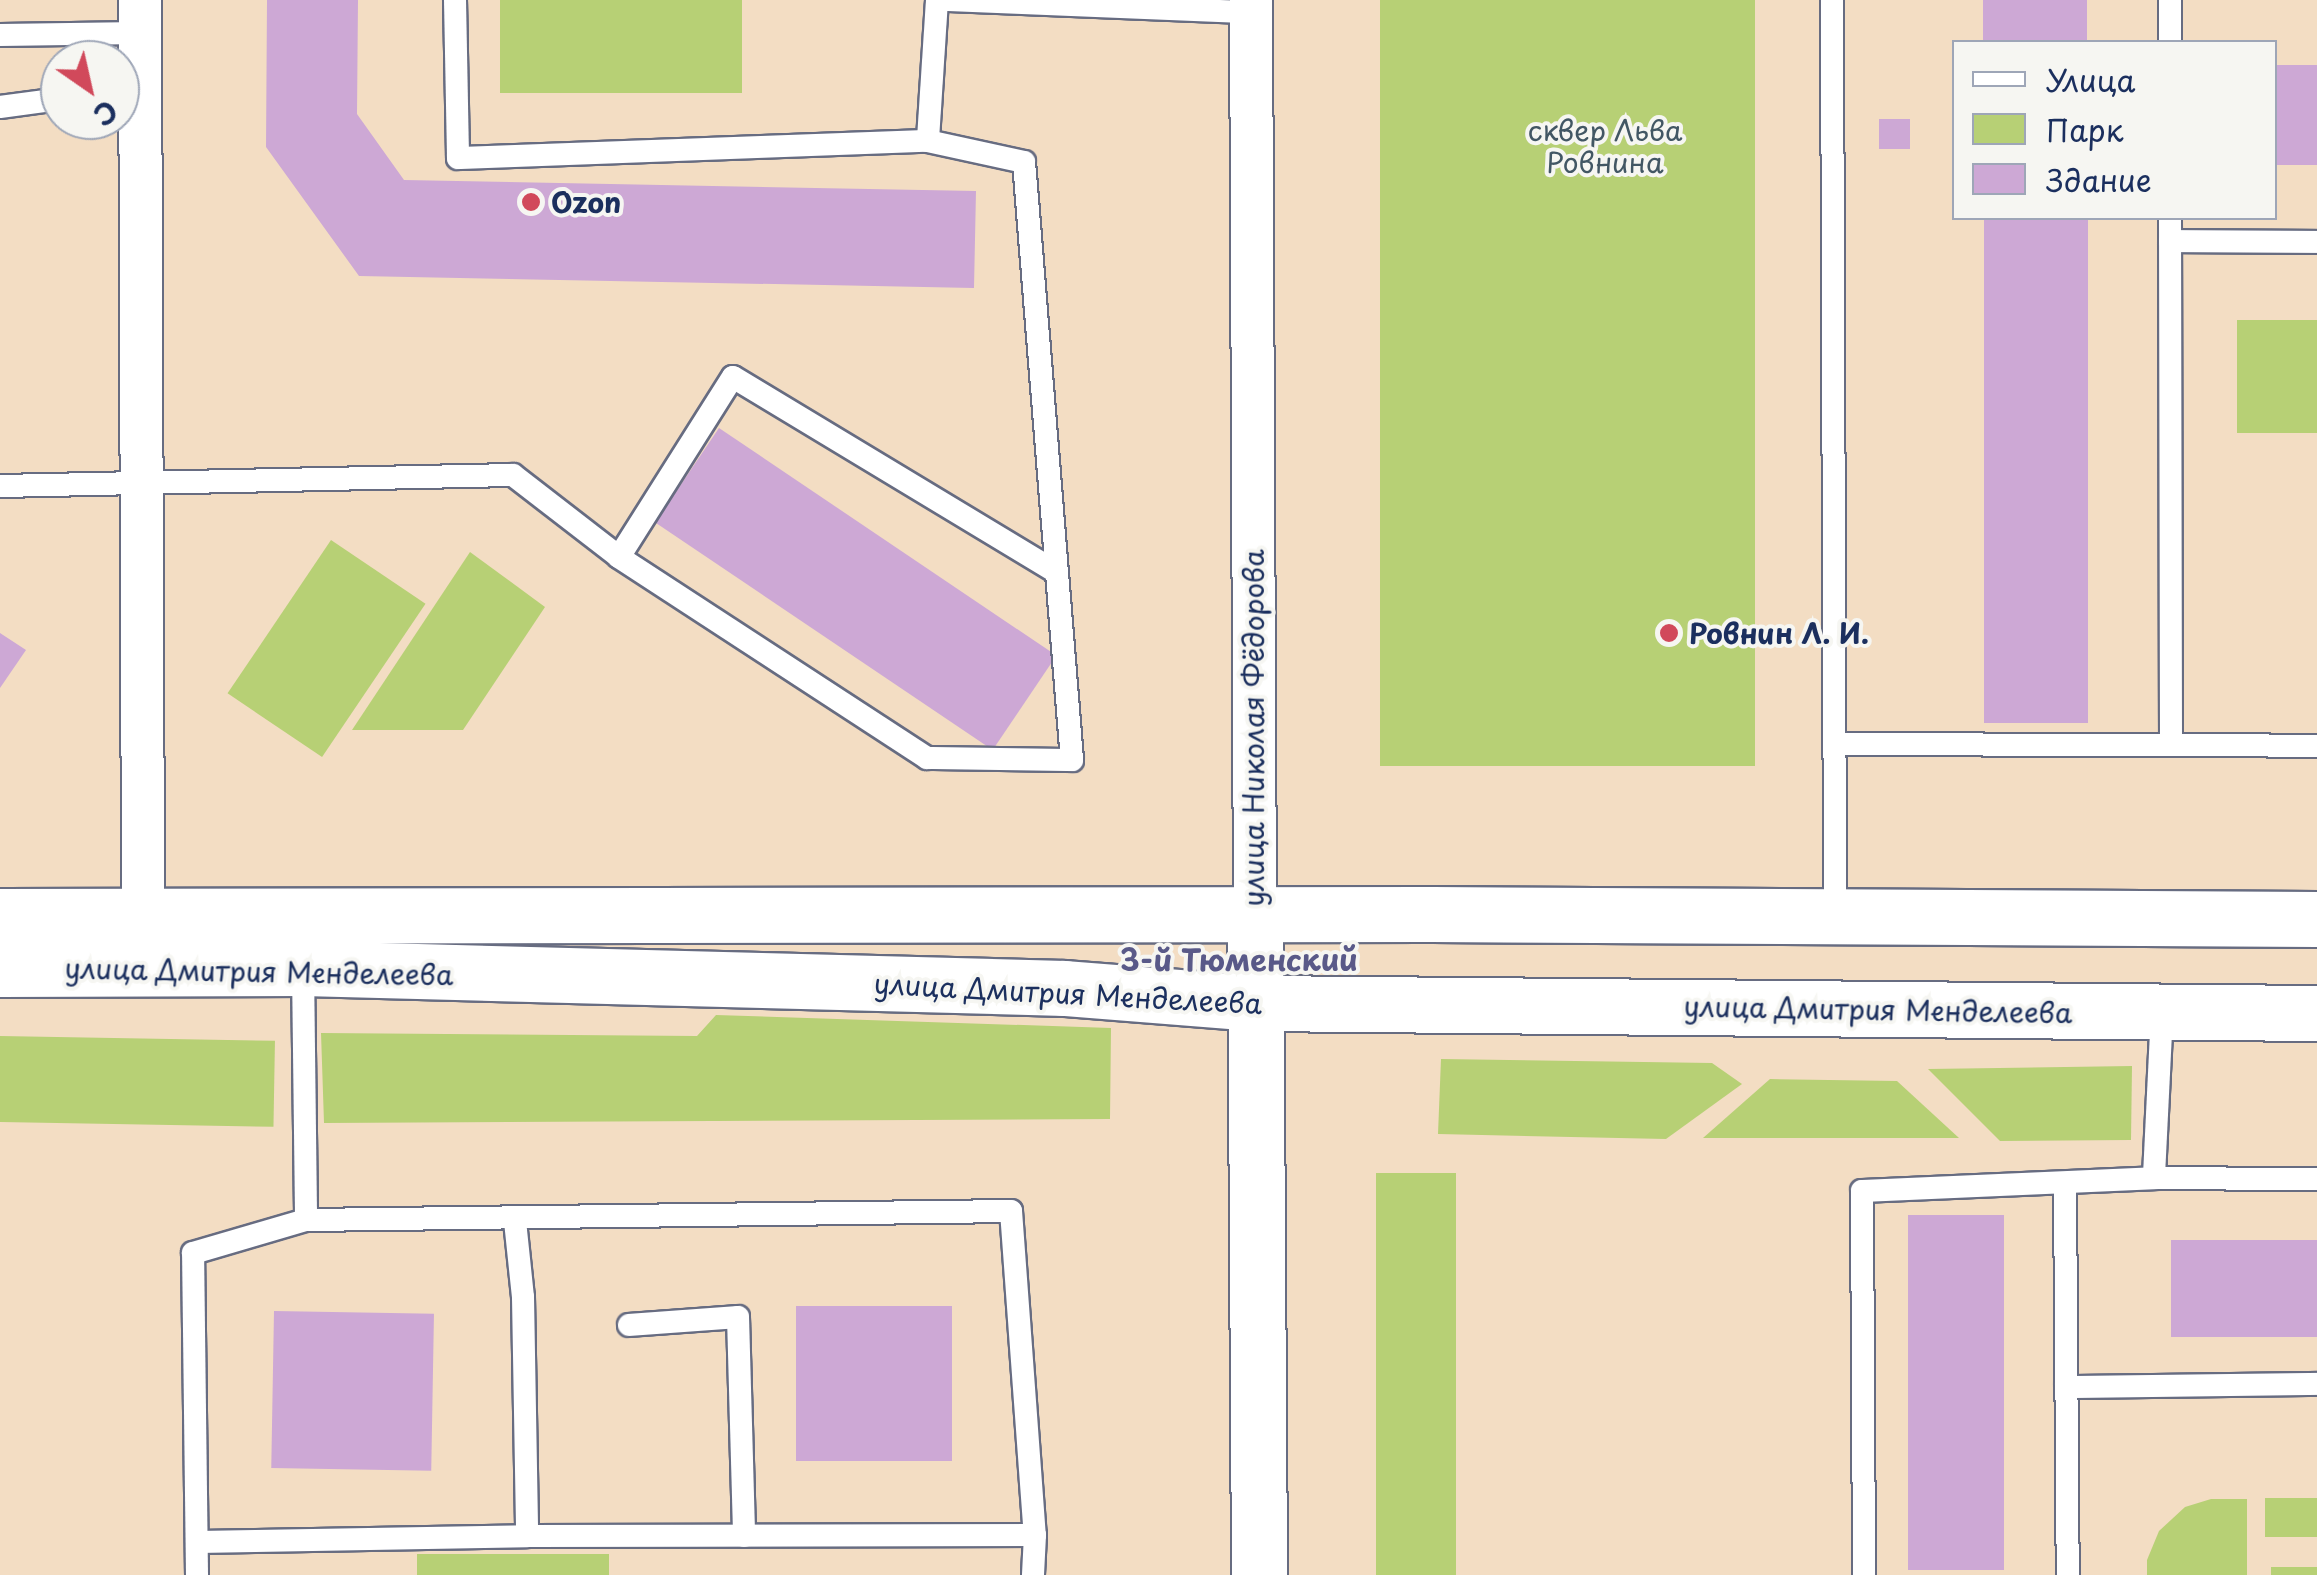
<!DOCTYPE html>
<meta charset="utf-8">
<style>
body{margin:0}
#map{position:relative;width:2317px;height:1575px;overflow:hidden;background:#f3ddc3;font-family:"Playpen Sans",sans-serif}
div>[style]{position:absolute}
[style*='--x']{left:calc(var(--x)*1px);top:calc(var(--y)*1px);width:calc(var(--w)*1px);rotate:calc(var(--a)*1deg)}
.green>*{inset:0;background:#b7d075;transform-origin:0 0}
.building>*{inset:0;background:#cda8d5;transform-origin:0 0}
.roads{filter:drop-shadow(2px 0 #676c81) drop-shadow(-2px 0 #676c81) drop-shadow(0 2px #676c81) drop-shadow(0 -2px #676c81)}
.service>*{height:22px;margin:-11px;padding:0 11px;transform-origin:11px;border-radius:11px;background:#fff}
.minor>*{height:42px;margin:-21px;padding:0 21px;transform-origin:21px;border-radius:21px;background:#fff}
.tertiary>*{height:55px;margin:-27.5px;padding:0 27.5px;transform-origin:27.5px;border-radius:27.5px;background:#fff}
.dots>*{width:28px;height:28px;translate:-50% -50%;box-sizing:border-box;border:5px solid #f6f6f2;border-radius:50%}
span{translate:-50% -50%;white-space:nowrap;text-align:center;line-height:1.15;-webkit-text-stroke:8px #f6f6f2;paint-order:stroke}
.park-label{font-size:28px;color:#425764}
.poi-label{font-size:28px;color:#1b2f5e;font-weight:700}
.left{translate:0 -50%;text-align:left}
.street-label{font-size:28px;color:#1b2f5e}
.neighbourhood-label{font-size:30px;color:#595988;font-weight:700}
.legend{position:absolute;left:1952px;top:40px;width:325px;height:180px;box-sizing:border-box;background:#f6f6f2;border:2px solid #9ea6b7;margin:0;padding:12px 18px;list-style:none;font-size:30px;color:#1b2f5e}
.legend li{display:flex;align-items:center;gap:20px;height:50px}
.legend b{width:50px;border:2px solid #9ea6b7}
.north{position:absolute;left:40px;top:40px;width:100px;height:100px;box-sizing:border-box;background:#f6f6f2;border:2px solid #9ea6b7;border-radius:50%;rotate:146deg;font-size:28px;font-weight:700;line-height:40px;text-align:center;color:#1b2f5e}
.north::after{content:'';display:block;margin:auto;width:35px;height:45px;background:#d1495b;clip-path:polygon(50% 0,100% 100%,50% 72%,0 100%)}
</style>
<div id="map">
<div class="green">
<div style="left:500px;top:0;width:242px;height:93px"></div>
<div style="left:1380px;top:0;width:375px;height:766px"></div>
<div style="left:2237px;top:320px;width:80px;height:113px"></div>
<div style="left:331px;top:540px;width:114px;height:185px;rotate:34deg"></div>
<div style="clip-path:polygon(470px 552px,545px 607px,463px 730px,352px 730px)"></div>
<div style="clip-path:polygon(716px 1015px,1111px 1028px,1110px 1119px,324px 1123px,321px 1033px,697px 1036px)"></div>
<div style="left:0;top:1036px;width:275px;height:86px;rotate:1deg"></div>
<div style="clip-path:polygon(1441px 1059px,1712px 1063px,1742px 1084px,1666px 1139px,1438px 1134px)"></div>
<div style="clip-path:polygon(2132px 1066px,2131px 1140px,2000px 1141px,1928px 1069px)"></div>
<div style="clip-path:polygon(1770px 1079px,1897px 1081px,1959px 1138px,1703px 1138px)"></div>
<div style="left:1376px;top:1173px;width:80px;height:402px"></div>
<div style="left:2265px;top:1498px;width:52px;height:39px"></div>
<div style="clip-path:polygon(2211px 1499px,2247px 1499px,2247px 1575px,2147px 1575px,2147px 1560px,2159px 1531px,2185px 1507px)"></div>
<div style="left:417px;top:1554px;width:192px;height:21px"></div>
<div style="left:2271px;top:1567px;width:46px;height:8px"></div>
</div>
<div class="building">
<div style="clip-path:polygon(267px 0,358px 0,357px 114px,404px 180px,976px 191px,974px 288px,359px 276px,266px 147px)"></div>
<div style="left:1983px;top:0;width:104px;height:42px"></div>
<div style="left:2274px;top:65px;width:43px;height:100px"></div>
<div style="left:1879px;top:119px;width:31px;height:30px"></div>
<div style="left:1984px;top:218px;width:104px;height:505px"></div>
<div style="left:719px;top:428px;width:407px;height:114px;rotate:34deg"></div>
<div style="clip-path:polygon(0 633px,26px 650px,0 688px)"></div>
<div style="left:1908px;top:1215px;width:96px;height:355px"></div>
<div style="left:2171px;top:1240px;width:146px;height:97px"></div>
<div style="left:796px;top:1306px;width:156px;height:155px"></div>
<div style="left:274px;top:1311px;width:160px;height:157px;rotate:1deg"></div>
</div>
<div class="roads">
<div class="service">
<div style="--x:455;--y:0;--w:158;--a:88.9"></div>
<div style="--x:458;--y:158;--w:470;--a:-2.1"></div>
<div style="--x:937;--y:0;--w:141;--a:93.7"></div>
<div style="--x:928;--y:141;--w:98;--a:12.3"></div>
<div style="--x:1024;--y:162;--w:600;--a:85.41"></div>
<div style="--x:1072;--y:760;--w:145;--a:-179.2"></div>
<div style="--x:927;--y:758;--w:368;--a:-146.9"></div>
<div style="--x:619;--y:557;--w:213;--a:-57.7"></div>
<div style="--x:733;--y:377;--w:377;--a:31.1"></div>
<div style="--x:947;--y:0;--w:304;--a:2.3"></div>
<div style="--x:1832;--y:0;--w:916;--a:89.81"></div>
<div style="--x:2170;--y:0;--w:42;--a:90"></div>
<div style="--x:0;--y:35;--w:140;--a:-0.8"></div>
<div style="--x:0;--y:107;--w:61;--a:-7.6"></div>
<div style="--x:2170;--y:218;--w:527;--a:89.89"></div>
<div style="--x:2170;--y:241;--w:147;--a:0.4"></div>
<div style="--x:0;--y:486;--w:513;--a:-1.23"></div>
<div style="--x:513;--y:475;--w:134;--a:37.7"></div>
<div style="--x:1838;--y:744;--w:479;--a:0.2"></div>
<div style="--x:303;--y:968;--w:252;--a:89.3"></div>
<div style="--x:2162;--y:1012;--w:166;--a:92.8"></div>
<div style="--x:2154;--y:1178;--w:163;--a:0.4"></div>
<div style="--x:2065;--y:1183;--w:392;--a:89.6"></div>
<div style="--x:515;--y:1221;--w:76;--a:84"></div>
<div style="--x:523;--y:1297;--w:239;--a:89"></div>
<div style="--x:629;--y:1325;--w:109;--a:-4.2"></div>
<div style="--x:738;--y:1317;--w:219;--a:88.4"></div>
<div style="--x:2066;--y:1387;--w:251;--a:-0.7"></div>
<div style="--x:198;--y:1542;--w:329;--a:-1"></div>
<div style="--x:527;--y:1536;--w:508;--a:-0.11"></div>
<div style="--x:197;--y:1575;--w:322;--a:-90.7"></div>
<div style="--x:193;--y:1253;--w:118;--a:-16.3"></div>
<div style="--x:306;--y:1220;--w:705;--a:-0.73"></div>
<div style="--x:1011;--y:1211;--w:325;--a:85.8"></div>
<div style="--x:1035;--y:1535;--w:40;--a:92.9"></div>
<div style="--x:1864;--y:1575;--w:384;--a:-90.3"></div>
<div style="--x:1862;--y:1191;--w:292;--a:-2.5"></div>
</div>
<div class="minor">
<div style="--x:140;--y:0;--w:914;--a:89.81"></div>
<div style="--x:1251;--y:0;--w:917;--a:89.75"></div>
</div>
<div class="tertiary">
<div style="--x:0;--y:916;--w:1432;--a:-0.08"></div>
<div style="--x:1432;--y:914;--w:885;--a:0.32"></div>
<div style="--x:1255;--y:917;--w:658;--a:89.65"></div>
<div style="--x:0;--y:969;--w:303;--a:-0.2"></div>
<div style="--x:303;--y:968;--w:762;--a:1.5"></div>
<div style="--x:1065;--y:988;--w:192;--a:4.5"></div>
<div style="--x:1256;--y:1003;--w:1061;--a:0.54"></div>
</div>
</div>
<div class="dots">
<div style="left:531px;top:202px;background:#d1495b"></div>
<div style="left:1669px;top:633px;background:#d1495b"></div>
</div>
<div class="park-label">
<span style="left:1605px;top:146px">сквер Льва<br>Ровнина</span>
</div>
<div class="poi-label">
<span class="left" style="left:551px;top:202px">Ozon</span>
<span class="left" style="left:1689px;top:633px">Ровнин Л. И.</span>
</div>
<div class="street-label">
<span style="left:1253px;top:728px;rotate:-90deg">улица Николая Фёдорова</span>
<span style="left:259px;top:971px;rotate:1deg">улица Дмитрия Менделеева</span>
<span style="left:1068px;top:993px;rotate:3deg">улица Дмитрия Менделеева</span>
<span style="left:1878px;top:1009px;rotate:1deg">улица Дмитрия Менделеева</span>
</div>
<div class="neighbourhood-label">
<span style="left:1239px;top:959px">3-й Тюменский</span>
</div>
<ul class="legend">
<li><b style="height:12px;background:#fff"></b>Улица</li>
<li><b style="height:28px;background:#b7d075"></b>Парк</li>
<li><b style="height:28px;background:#cda8d5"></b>Здание</li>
</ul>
<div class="north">С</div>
</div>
